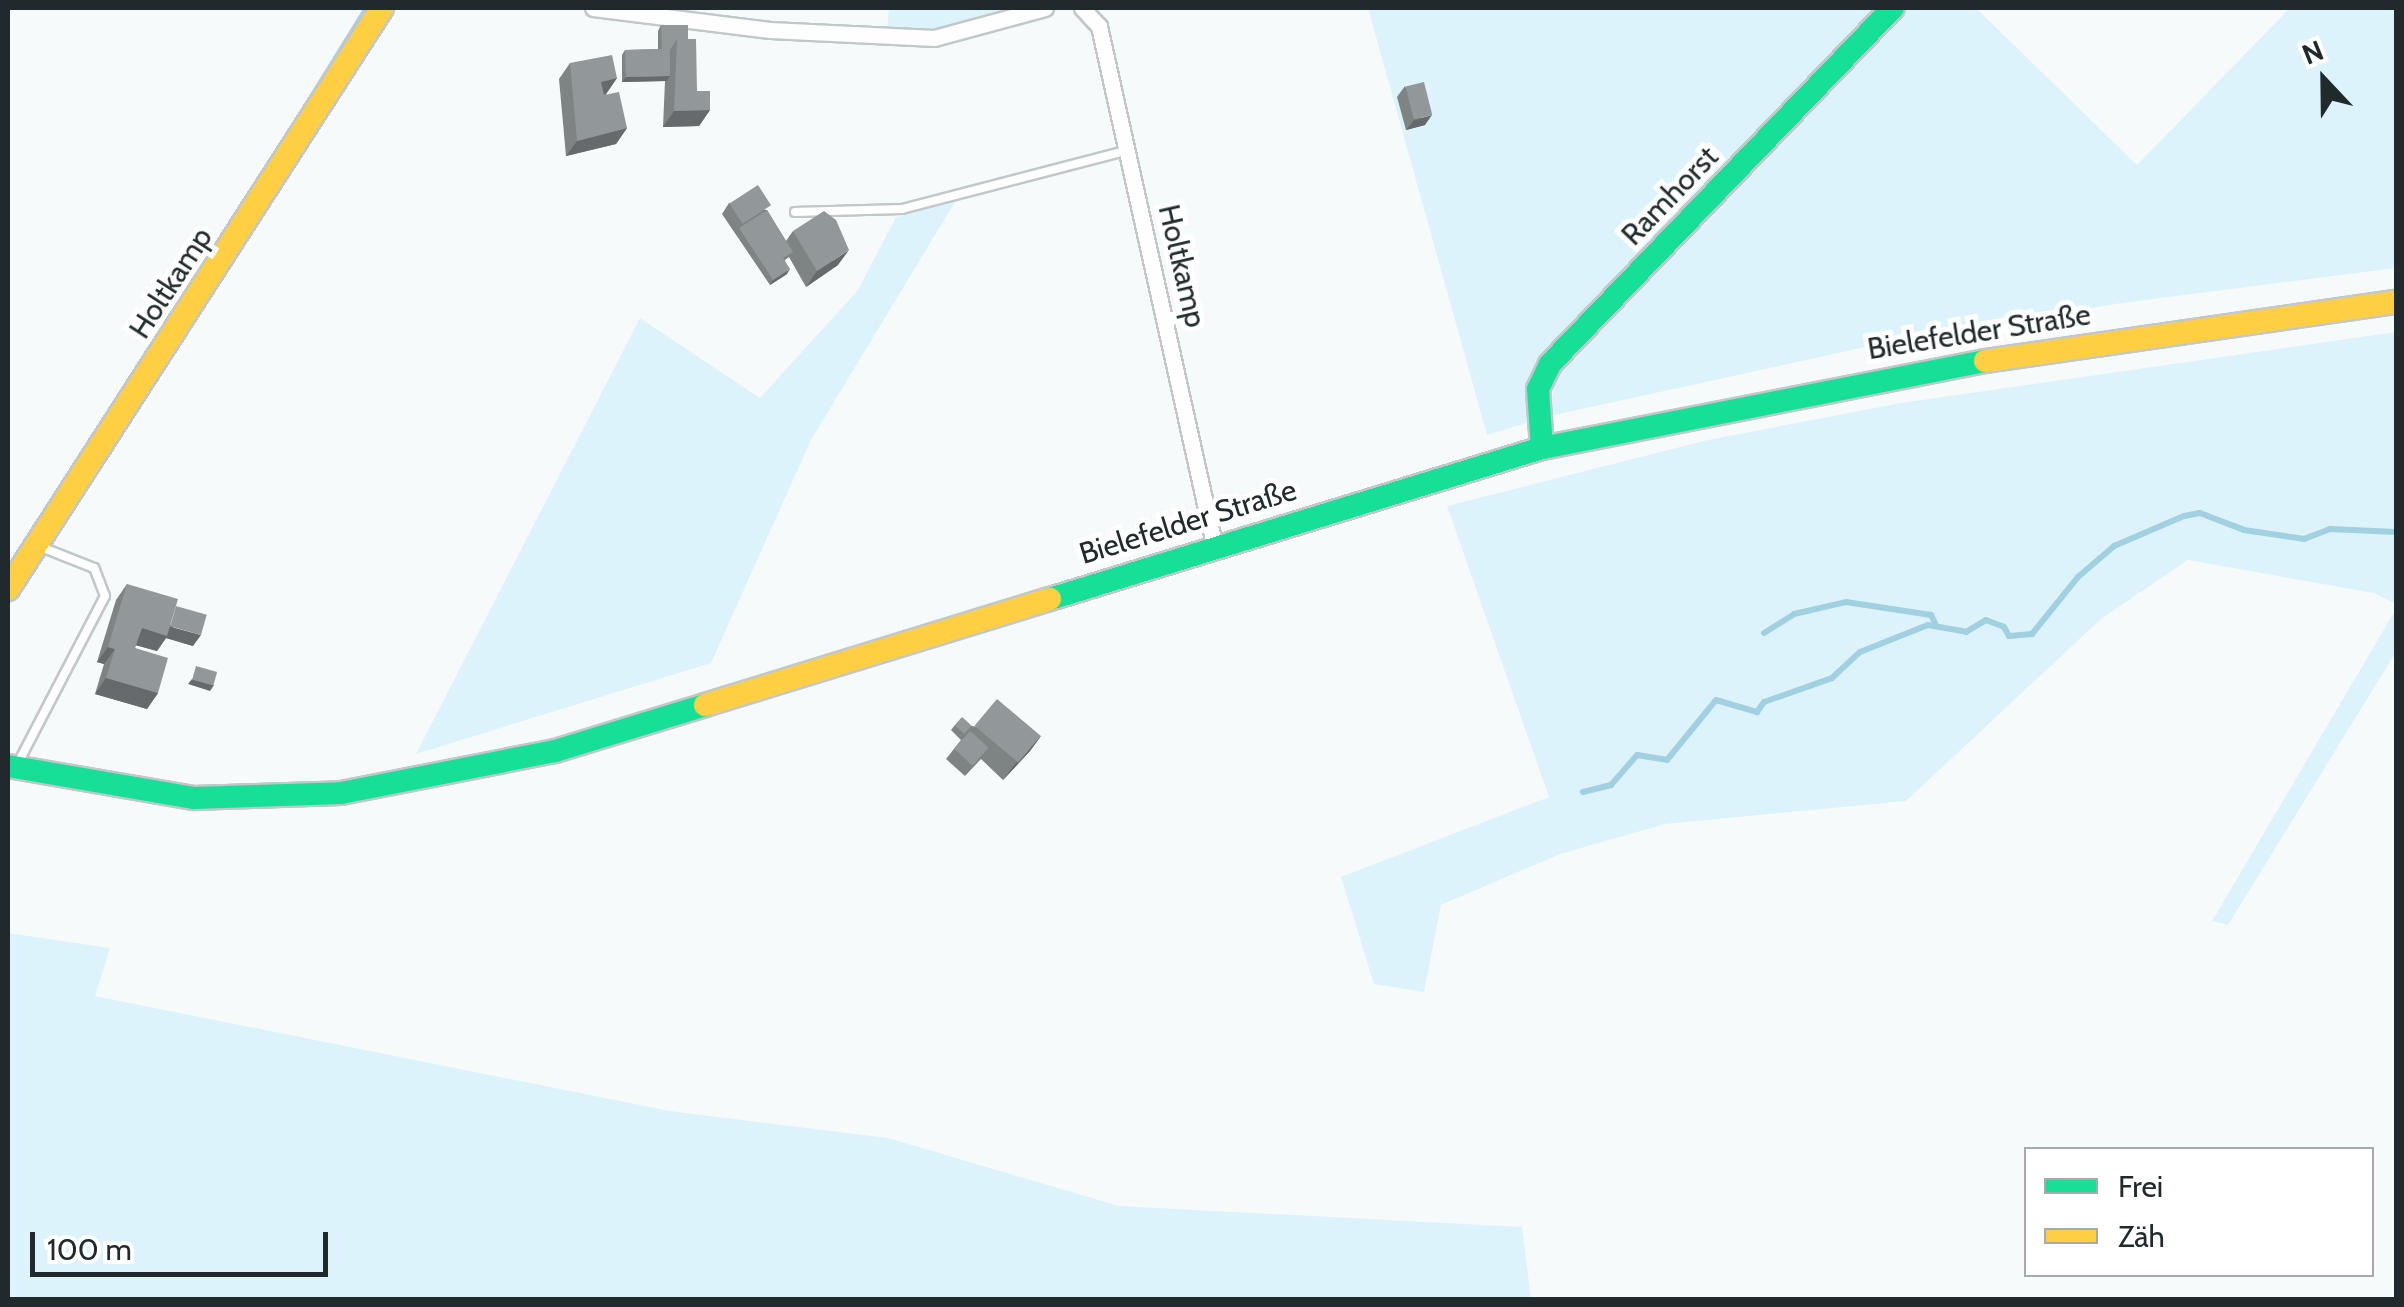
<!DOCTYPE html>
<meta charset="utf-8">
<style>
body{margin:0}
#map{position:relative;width:2404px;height:1307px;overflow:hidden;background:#f7fafb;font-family:Cabin,sans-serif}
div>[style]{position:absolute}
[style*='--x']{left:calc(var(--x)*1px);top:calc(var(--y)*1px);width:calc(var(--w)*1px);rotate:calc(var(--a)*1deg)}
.green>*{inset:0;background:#ddf3fb}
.stream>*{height:6px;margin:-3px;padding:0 3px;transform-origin:3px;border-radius:3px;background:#a1d0e1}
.roads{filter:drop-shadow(2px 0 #c2c8ca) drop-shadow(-2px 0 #c2c8ca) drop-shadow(0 2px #c2c8ca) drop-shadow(0 -2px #c2c8ca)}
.lane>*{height:8px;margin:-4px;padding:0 4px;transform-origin:4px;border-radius:4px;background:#fefefe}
.street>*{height:15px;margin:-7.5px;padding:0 7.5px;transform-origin:7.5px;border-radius:7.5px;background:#fefefe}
.fast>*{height:22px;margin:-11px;padding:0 11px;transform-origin:11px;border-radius:11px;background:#16e098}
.slow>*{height:22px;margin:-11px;padding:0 11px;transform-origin:11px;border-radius:11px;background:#ffcf43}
.wall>*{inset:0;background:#7e8384}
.shaded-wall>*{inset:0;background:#666a6c}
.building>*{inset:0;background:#92989a;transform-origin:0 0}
span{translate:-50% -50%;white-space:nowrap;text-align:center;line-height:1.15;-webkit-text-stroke:10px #fff;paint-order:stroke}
.street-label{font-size:30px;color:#202a2d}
.frame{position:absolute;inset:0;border:10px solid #202a2d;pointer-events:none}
.legend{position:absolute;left:2024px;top:1147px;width:350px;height:130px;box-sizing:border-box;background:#fff;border:2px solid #a6aaab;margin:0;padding:12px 18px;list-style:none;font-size:30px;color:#202a2d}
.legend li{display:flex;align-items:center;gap:20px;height:50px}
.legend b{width:50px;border:2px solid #a6aaab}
.north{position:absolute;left:2274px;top:30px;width:100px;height:100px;-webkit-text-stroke:8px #fff;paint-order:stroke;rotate:338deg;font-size:28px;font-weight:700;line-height:40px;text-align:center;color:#202a2d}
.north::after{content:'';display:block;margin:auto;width:35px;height:45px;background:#202a2d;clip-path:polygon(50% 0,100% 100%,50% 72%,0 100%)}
.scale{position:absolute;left:30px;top:1232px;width:298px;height:45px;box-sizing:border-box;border:5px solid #202a2d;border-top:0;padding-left:12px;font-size:30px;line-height:35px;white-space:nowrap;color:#202a2d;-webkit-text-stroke:8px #fff;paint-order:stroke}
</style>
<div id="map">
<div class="green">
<div style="clip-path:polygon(889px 8px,1028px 8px,932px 31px,887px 30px)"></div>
<div style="clip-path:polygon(1368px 8px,1885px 8px,1529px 392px,1527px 423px,1487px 435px)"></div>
<div style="clip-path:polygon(1905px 8px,1976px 8px,2137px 165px,2290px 8px,2396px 8px,2396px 268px,2122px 303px,1889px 342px,1550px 416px,1556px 372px)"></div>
<div style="clip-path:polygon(955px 202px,811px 440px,711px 663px,416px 754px,640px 318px,760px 398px,858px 290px,896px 217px)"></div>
<div style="clip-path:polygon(2396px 332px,2396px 604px,2374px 593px,2188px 560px,2101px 619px,1906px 801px,1665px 824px,1560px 854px,1441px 905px,1424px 992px,1374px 984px,1341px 877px,1549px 797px,1447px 506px,1708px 440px,1901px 403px)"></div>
<div style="clip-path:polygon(2396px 609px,2396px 652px,2228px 925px,2212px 921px)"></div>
<div style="clip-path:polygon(8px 933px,110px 948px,95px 996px,670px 1111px,888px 1138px,1119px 1206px,1522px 1227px,1531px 1299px,8px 1299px)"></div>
</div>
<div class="stream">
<div style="--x:310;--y:100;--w:108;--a:-58.2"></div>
<div style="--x:1764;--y:633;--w:36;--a:-32"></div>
<div style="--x:1794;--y:614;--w:53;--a:-13"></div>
<div style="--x:1846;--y:602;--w:86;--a:8.7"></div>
<div style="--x:1931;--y:615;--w:9;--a:63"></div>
<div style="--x:1583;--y:792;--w:29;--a:-14"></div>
<div style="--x:1611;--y:785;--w:40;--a:-49"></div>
<div style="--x:1637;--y:755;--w:30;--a:9"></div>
<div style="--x:1667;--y:760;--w:77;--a:-50.8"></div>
<div style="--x:1716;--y:700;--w:43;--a:16.3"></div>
<div style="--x:1757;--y:712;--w:12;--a:-55"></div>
<div style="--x:1764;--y:702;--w:72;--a:-19.4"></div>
<div style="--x:1832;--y:678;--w:38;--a:-43"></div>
<div style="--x:1860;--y:652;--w:73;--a:-21.7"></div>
<div style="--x:1928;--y:625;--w:39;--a:10"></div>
<div style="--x:1966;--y:632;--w:23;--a:-31"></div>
<div style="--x:1986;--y:620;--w:19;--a:21"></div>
<div style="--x:2004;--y:627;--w:10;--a:61"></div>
<div style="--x:2009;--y:636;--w:23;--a:-5"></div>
<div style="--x:2032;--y:634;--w:73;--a:-51.1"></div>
<div style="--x:2078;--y:577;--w:48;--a:-40.7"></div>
<div style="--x:2114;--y:546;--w:76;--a:-23.2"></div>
<div style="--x:2184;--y:516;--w:16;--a:-11"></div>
<div style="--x:2200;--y:513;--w:47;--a:21.1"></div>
<div style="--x:2244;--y:530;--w:61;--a:8.5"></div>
<div style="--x:2304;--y:539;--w:28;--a:-21"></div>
<div style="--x:2330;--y:529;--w:66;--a:2.6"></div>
</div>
<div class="roads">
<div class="lane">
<div style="--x:795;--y:212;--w:107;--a:-1.6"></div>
<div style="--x:902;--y:209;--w:230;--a:-14.6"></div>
<div style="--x:18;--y:763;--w:188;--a:-62.5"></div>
<div style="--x:105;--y:596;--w:30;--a:-111"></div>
<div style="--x:94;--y:568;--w:57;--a:-158.4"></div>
</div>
<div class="street">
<div style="--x:593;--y:8;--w:178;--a:7.1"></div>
<div style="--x:770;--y:30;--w:164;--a:2.8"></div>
<div style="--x:934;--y:38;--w:115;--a:-15.1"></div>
<div style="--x:1082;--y:8;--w:25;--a:47"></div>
<div style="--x:1099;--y:26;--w:531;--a:77.48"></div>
</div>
<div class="fast">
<div style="--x:1542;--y:448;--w:59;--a:-93.9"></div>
<div style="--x:1538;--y:389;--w:28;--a:-64"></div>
<div style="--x:1550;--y:364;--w:494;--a:-46.1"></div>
<div style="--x:1050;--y:599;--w:515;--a:-17.06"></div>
<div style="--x:1542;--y:448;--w:451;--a:-11.1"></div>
<div style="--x:8;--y:766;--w:189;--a:9.8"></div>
<div style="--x:194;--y:798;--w:147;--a:-1.9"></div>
<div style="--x:341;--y:793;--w:218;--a:-11.1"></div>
<div style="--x:555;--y:751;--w:157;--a:-17"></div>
</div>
<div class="slow">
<div style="--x:1985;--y:361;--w:415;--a:-8.2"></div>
<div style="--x:8;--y:589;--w:691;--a:-57.23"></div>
<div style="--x:705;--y:705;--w:361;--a:-17.1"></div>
</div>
</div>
<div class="wall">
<div style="clip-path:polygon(661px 25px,688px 39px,697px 91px,710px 110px,699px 126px,663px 127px,665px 81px,622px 82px,622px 55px,625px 50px,658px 49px,658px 31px)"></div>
<div style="clip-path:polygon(570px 63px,617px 78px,606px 94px,627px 128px,616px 144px,566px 156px,559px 79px)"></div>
<div style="clip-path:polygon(1405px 86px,1425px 125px,1406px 130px,1397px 97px)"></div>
<div style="clip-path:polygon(729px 203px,767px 210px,786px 241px,793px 231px,838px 265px,806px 287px,789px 257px,785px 260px,787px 274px,770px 285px,722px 214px)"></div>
<div style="clip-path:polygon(127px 584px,193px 646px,166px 638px,157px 651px,136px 645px,135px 648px,158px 693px,147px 709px,95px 694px,104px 664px,97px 662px,116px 600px)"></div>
<div style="clip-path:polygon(955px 725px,972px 726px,1041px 736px,1030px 751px,1003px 780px,981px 759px,965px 776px,946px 759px,961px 740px,951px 730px)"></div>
</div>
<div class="shaded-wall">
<div style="clip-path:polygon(670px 76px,667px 81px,622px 82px,626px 77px)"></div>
<div style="clip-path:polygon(617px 78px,606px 94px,590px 97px,601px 82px)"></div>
<div style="clip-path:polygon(710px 110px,699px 126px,663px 127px,674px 111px)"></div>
<div style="clip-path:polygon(1432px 115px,1425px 125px,1406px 130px,1414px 120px)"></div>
<div style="clip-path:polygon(627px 128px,616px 144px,566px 156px,577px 141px)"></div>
<div style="clip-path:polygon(849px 250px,838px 265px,806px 287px,817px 271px)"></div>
<div style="clip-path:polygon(790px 269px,787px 274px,770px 285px,773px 280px)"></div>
<div style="clip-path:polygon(168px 626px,201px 635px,193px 646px,166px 638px,157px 651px,131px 644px,142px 628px)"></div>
<div style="clip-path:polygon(108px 647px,115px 649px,104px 664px,97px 662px)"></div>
<div style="clip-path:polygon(106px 678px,158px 693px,147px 709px,95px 694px)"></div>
<div style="clip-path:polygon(192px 679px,214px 685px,210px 691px,188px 684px)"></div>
<div style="clip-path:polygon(1041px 736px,1030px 751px,1003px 780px,1014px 765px)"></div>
</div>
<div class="building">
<div style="clip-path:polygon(661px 25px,688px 25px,688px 39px,677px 39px,670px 50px,670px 76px,626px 77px,625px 50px,662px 49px)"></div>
<div style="clip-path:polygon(677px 39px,696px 39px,697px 91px,710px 91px,710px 110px,674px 111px)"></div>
<div style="clip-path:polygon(612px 55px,617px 78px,601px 82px,604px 95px,619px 92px,627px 128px,577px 141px,570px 63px)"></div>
<div style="left:1424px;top:82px;width:34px;height:19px;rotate:76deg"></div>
<div style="left:758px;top:185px;width:24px;height:34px;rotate:57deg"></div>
<div style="clip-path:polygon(767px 210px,793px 252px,783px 258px,790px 269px,773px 280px,739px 228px)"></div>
<div style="clip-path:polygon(824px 211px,836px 220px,849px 250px,817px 271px,793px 231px)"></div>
<div style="clip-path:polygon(127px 584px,178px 599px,167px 636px,142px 628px,135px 648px,168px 658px,158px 693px,106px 678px,115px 649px,108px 647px)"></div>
<div style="left:176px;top:606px;width:32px;height:21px;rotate:16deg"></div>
<div style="left:196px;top:666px;width:22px;height:14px;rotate:16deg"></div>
<div style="left:997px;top:699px;width:57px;height:35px;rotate:40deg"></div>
<div style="left:962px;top:717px;width:13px;height:11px;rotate:42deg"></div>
<div style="left:970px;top:731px;width:25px;height:24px;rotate:42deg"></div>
</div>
<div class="street-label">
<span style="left:1670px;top:196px;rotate:-46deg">Ramhorst</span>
<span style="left:1182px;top:266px;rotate:77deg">Holtkamp</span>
<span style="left:171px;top:283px;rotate:-57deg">Holtkamp</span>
<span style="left:1979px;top:332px;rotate:-9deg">Bielefelder Straße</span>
<span style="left:1188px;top:522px;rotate:-17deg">Bielefelder Straße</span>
</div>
<div class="frame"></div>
<ul class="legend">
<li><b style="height:12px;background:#16e098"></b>Frei</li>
<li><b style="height:12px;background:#ffcf43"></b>Zäh</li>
</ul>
<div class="north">N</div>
<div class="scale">100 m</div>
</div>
